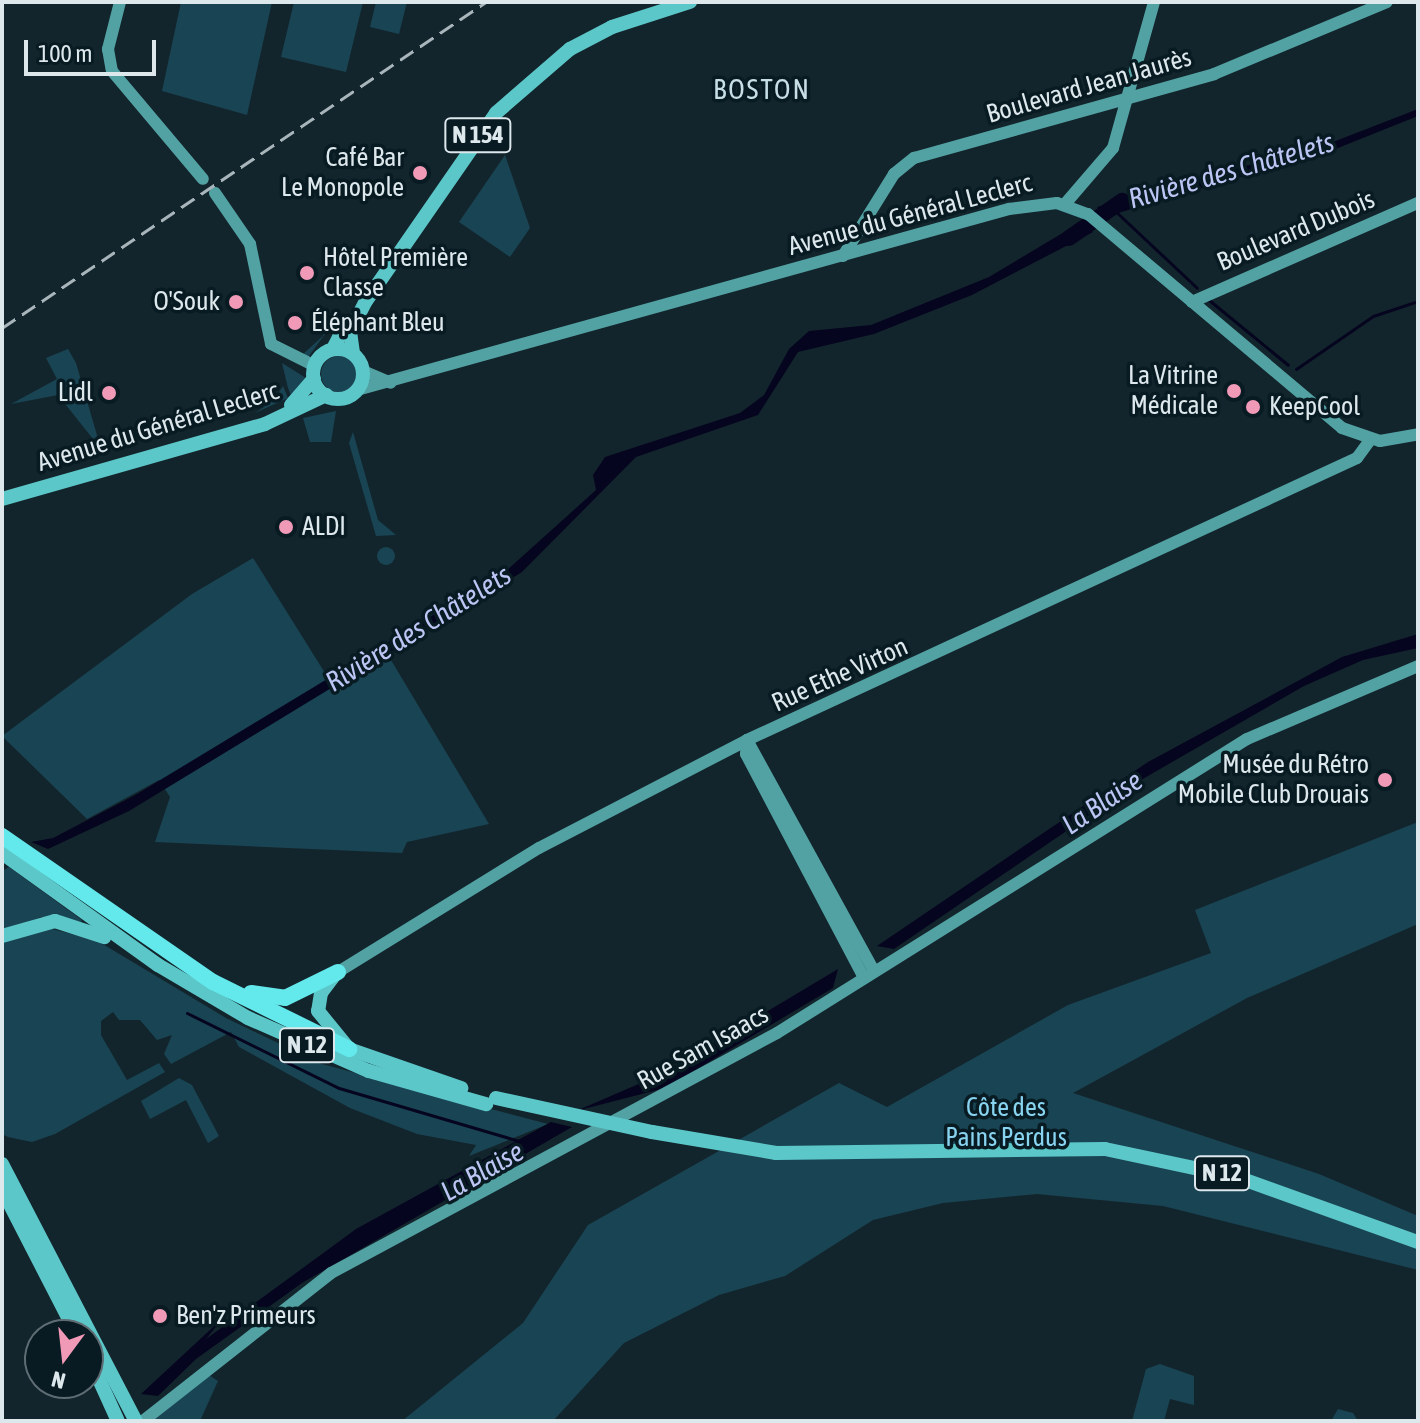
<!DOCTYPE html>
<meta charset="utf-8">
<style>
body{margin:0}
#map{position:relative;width:1420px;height:1423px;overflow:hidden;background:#13252c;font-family:"Asap Condensed",sans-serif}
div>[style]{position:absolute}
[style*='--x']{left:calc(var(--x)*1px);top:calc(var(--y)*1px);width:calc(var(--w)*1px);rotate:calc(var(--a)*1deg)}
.green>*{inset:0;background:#194453}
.round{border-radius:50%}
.water>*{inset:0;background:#06051f}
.stream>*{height:3px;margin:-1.5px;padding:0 1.5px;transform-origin:1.5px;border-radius:1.5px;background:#06051f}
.river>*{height:16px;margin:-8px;padding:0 8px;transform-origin:8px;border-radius:8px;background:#06051f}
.secondary>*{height:12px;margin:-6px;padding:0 6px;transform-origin:6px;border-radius:6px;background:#52a2a4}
.primary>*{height:14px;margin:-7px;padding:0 7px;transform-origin:7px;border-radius:7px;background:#5cc7c9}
.primary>.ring{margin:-7px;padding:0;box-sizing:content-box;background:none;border:14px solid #5cc7c9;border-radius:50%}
.highway>*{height:16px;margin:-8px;padding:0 8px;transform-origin:8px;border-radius:8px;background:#63e8eb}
.rail>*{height:3px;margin-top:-1.5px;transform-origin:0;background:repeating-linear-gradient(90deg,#a8b5bb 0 16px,transparent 0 24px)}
.primary-bridge>*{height:14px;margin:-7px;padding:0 7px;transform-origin:7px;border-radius:7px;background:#5cc7c9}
.dots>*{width:22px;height:22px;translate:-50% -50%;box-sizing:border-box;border:4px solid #091b22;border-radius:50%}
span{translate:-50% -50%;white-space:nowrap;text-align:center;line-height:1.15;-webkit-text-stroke:7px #091b22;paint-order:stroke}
.shield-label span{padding:2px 6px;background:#091b22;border:2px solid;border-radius:6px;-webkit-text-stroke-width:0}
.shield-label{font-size:24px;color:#dde8ed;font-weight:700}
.street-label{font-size:26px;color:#dde8ed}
.poi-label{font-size:26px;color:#dde8ed}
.right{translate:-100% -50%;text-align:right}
.left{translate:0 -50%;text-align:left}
.park-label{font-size:26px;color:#87d3f0}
.neighbourhood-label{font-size:28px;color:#c7dee7;letter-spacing:2px}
.water-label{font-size:28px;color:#bdc5f5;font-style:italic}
.frame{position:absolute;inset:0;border:4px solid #dde8ed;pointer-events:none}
.north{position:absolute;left:24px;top:1319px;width:80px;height:80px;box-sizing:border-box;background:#091b22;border:2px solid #5e6d73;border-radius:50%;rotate:195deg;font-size:22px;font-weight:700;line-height:32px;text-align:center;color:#dde8ed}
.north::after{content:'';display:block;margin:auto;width:28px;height:36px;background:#f09ab7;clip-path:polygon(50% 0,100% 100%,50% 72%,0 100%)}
.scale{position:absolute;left:24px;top:40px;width:132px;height:36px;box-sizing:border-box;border:4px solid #dde8ed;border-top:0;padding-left:10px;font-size:24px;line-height:28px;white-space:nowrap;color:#dde8ed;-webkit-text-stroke:6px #091b22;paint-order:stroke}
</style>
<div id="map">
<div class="green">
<div style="clip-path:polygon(181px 2px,272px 2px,247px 115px,162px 91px)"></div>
<div style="clip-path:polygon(294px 2px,363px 2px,346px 72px,281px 57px)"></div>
<div style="clip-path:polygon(376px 2px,407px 2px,399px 34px,370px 27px)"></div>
<div style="clip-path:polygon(505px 155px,530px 228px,510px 257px,459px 222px)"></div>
<div style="clip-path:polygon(326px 319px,335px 320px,309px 356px,302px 357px,278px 342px,303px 354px,323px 336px)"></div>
<div style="clip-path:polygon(68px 349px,76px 363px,101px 449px,58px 395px,11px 404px,57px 379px,46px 358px)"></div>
<div class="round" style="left:321px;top:356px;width:36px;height:36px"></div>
<div style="clip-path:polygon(282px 363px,306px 378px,291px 396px,288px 388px)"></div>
<div style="clip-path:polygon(283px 386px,288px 398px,255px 413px,274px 400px)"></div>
<div style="clip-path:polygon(336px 411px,331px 442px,310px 442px,303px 418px)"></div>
<div style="clip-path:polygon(353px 432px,378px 520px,396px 535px,376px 536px,349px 443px)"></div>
<div style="clip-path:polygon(84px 454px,86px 461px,47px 468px,74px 455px)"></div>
<div class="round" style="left:377px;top:547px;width:18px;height:18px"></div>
<div style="clip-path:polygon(253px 558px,330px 681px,348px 680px,388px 655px,489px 824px,407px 842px,402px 853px,155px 842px,170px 797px,159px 780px,87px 819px,2px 736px,192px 594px)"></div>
<div style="clip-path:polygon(1418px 822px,1418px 924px,1247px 998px,1073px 1093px,1319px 1174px,1418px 1216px,1418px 1270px,1163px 1206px,1037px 1194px,943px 1203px,873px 1220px,785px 1276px,719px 1295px,624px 1343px,553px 1421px,402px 1421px,523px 1323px,588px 1225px,839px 1083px,887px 1107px,1068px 1005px,1211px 953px,1195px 910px)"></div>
<div style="clip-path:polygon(9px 867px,82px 920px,81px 922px,41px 917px,2px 932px,2px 871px)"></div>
<div style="clip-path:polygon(48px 928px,96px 940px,226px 1018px,322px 1064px,548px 1124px,469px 1156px,476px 1145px,417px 1134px,350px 1108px,239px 1047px,231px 1032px,171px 1064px,164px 1054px,172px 1035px,157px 1040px,140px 1020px,119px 1020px,113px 1012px,101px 1021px,101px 1035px,127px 1080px,159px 1063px,165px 1072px,55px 1134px,32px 1142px,8px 1137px,2px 1134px,2px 943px)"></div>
<div style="clip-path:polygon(179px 1078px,192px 1085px,219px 1136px,208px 1143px,186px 1100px,150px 1119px,141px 1101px)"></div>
<div style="clip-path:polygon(1160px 1364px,1194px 1376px,1194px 1405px,1170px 1399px,1164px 1421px,1132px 1421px,1146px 1369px)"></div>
<div style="clip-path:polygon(209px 1375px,218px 1381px,200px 1421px,153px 1421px)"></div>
<div style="clip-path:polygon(1338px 1409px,1353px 1413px,1358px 1421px,1331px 1421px)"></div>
</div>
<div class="water">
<div style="clip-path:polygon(1418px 109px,1418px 116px,1338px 148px,1108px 216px,1097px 207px,1333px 142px)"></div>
<div style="clip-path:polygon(1081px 222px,1093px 232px,972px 295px,874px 334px,798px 352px,758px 415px,636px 457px,522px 572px,129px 811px,48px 849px,31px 842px,53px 838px,137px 794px,506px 571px,596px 490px,593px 475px,605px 457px,740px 413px,764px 395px,789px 349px,809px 331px,871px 325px,989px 277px)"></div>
<div style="clip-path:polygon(1418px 634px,1418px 648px,1363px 660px,1304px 686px,1141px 780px,894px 949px,877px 946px,1148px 762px,1342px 657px)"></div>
<div style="clip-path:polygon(838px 969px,833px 988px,665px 1088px,576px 1111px,664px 1073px)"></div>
<div style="clip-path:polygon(551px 1122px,572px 1127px,302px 1283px,196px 1359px,158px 1396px,141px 1394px,225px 1316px,206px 1339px,356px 1229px)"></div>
</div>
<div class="stream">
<div style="--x:1113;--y:209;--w:115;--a:43.2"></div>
<div style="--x:1209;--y:300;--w:102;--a:39.4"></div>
<div style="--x:1296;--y:369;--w:93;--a:-34.5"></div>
<div style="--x:1373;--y:316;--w:47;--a:-18.4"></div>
<div style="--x:187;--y:1013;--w:169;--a:26.3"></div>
<div style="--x:339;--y:1088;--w:191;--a:16.4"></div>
</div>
<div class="river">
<div style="--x:1069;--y:238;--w:65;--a:-34.9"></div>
</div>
<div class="secondary">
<div style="--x:120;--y:2;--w:49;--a:104.3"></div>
<div style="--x:108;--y:49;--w:22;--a:80"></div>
<div style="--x:112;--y:71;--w:141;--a:49.9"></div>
<div style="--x:215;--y:193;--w:62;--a:55.5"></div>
<div style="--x:250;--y:244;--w:102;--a:78.1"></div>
<div style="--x:271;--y:344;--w:49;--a:26.6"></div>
<div style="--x:1065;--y:204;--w:74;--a:-49.4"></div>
<div style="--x:1113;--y:148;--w:152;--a:-74.3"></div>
<div style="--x:843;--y:256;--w:97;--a:-58.1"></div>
<div style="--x:894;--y:174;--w:26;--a:-39"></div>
<div style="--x:914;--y:158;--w:312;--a:-15.6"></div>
<div style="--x:1214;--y:74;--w:187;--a:-22.6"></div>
<div style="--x:1192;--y:302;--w:247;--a:-23.7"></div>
<div style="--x:363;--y:371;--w:30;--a:23"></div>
<div style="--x:357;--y:390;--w:677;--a:-15.52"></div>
<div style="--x:1009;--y:209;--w:48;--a:-7.1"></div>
<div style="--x:1057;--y:203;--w:33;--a:20"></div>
<div style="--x:1088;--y:214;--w:332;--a:40.1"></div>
<div style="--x:1342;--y:428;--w:40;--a:18.9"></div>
<div style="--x:1380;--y:441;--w:39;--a:-10"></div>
<div style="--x:747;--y:740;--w:14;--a:94"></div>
<div style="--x:746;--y:754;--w:253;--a:62.2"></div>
<div style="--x:747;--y:740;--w:264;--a:61.2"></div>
<div style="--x:338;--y:972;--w:236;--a:-31.7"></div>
<div style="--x:539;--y:848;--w:234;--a:-27.4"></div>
<div style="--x:747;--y:740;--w:672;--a:-24.81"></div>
<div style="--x:1357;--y:458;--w:22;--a:-54"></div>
<div style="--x:143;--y:1421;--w:239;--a:-38.2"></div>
<div style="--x:331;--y:1273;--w:506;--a:-28.29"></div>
<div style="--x:777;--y:1033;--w:554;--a:-32.03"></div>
<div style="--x:1247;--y:739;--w:186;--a:-23.1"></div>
</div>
<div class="primary">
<div style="--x:333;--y:349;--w:29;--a:-63"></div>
<div class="ring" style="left:313px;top:349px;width:36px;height:36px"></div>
<div style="--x:353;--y:353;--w:21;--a:-98"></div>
<div style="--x:350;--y:332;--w:35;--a:-63"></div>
<div style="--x:366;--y:301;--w:229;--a:-55.3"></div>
<div style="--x:496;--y:113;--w:98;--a:-40.9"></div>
<div style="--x:570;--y:49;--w:47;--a:-27.6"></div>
<div style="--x:612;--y:27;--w:82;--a:-17.8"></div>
<div style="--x:291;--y:405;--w:35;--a:-49"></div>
<div style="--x:2;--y:499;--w:273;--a:-15.9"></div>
<div style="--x:265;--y:424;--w:68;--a:-25.4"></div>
<div style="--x:2;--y:853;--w:192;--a:35.7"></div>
<div style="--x:158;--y:965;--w:104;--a:30.5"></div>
<div style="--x:248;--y:1018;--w:132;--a:23.7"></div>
<div style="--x:369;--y:1071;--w:122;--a:15.8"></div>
<div style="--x:2;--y:936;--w:55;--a:-15.8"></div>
<div style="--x:55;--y:921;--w:52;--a:18.1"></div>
<div style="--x:336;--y:973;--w:25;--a:127"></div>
<div style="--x:321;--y:993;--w:18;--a:99"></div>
<div style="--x:318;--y:1011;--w:49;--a:50.8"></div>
<div style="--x:349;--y:1049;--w:119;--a:19.2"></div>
<div style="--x:652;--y:1132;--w:126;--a:9.6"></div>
<div style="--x:776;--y:1153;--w:329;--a:-0.7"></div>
<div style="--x:1105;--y:1149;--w:135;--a:12"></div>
<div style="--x:1237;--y:1177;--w:192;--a:19.8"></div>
<div style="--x:2;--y:1164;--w:290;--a:62.5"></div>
<div style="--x:2;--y:1189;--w:164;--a:62.8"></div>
<div style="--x:88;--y:1355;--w:72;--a:65.6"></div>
</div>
<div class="highway">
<div style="--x:2;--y:836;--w:257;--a:34.7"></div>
<div style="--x:213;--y:982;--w:152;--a:26.2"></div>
<div style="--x:251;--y:993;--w:34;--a:8"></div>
<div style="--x:285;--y:998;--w:59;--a:-26.1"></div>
</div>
<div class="rail">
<div style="--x:2;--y:328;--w:584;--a:-33.96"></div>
</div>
<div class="primary-bridge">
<div style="--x:496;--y:1098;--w:160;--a:12.3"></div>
</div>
<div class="dots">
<div style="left:420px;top:173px;background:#f09ab7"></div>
<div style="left:307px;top:273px;background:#f09ab7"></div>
<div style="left:236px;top:302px;background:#f09ab7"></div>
<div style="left:295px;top:323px;background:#f09ab7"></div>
<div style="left:1234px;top:391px;background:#f09ab7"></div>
<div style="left:109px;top:393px;background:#f09ab7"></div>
<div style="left:1253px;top:407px;background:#f09ab7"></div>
<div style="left:286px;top:527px;background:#f09ab7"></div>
<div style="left:1385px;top:780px;background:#f09ab7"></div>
<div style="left:160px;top:1316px;background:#f09ab7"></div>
</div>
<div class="shield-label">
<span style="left:478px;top:135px">N 154</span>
<span style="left:307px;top:1045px">N 12</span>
<span style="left:1222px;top:1173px">N 12</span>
</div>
<div class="street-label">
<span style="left:1089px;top:86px;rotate:-16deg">Boulevard Jean Jaurès</span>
<span style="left:910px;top:215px;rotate:-15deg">Avenue du Général Leclerc</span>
<span style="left:1296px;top:231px;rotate:-23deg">Boulevard Dubois</span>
<span style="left:158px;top:427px;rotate:-17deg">Avenue du Général Leclerc</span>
<span style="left:840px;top:675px;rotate:-24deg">Rue Ethe Virton</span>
<span style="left:703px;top:1048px;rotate:-29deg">Rue Sam Isaacs</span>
</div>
<div class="poi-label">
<span class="right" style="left:404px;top:173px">Café Bar<br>Le Monopole</span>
<span class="left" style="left:323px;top:273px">Hôtel Première<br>Classe</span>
<span class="right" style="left:220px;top:302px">O'Souk</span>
<span class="left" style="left:311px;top:323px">Éléphant Bleu</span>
<span class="right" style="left:1218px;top:391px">La Vitrine<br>Médicale</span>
<span class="right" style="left:93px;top:393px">Lidl</span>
<span class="left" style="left:1269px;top:407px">KeepCool</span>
<span class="left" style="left:302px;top:527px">ALDI</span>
<span class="right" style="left:1369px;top:780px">Musée du Rétro<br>Mobile Club Drouais</span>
<span class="left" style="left:176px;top:1316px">Ben'z Primeurs</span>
</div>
<div class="park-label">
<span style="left:1006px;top:1123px">Côte des<br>Pains Perdus</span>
</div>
<div class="neighbourhood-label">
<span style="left:762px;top:89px">BOSTON</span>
</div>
<div class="water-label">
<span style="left:1231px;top:170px;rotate:-16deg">Rivière des Châtelets</span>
<span style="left:418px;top:628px;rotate:-32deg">Rivière des Châtelets</span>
<span style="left:1102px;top:802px;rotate:-34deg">La Blaise</span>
<span style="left:482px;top:1171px;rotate:-30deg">La Blaise</span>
</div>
<div class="frame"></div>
<div class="north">N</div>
<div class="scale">100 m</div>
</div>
